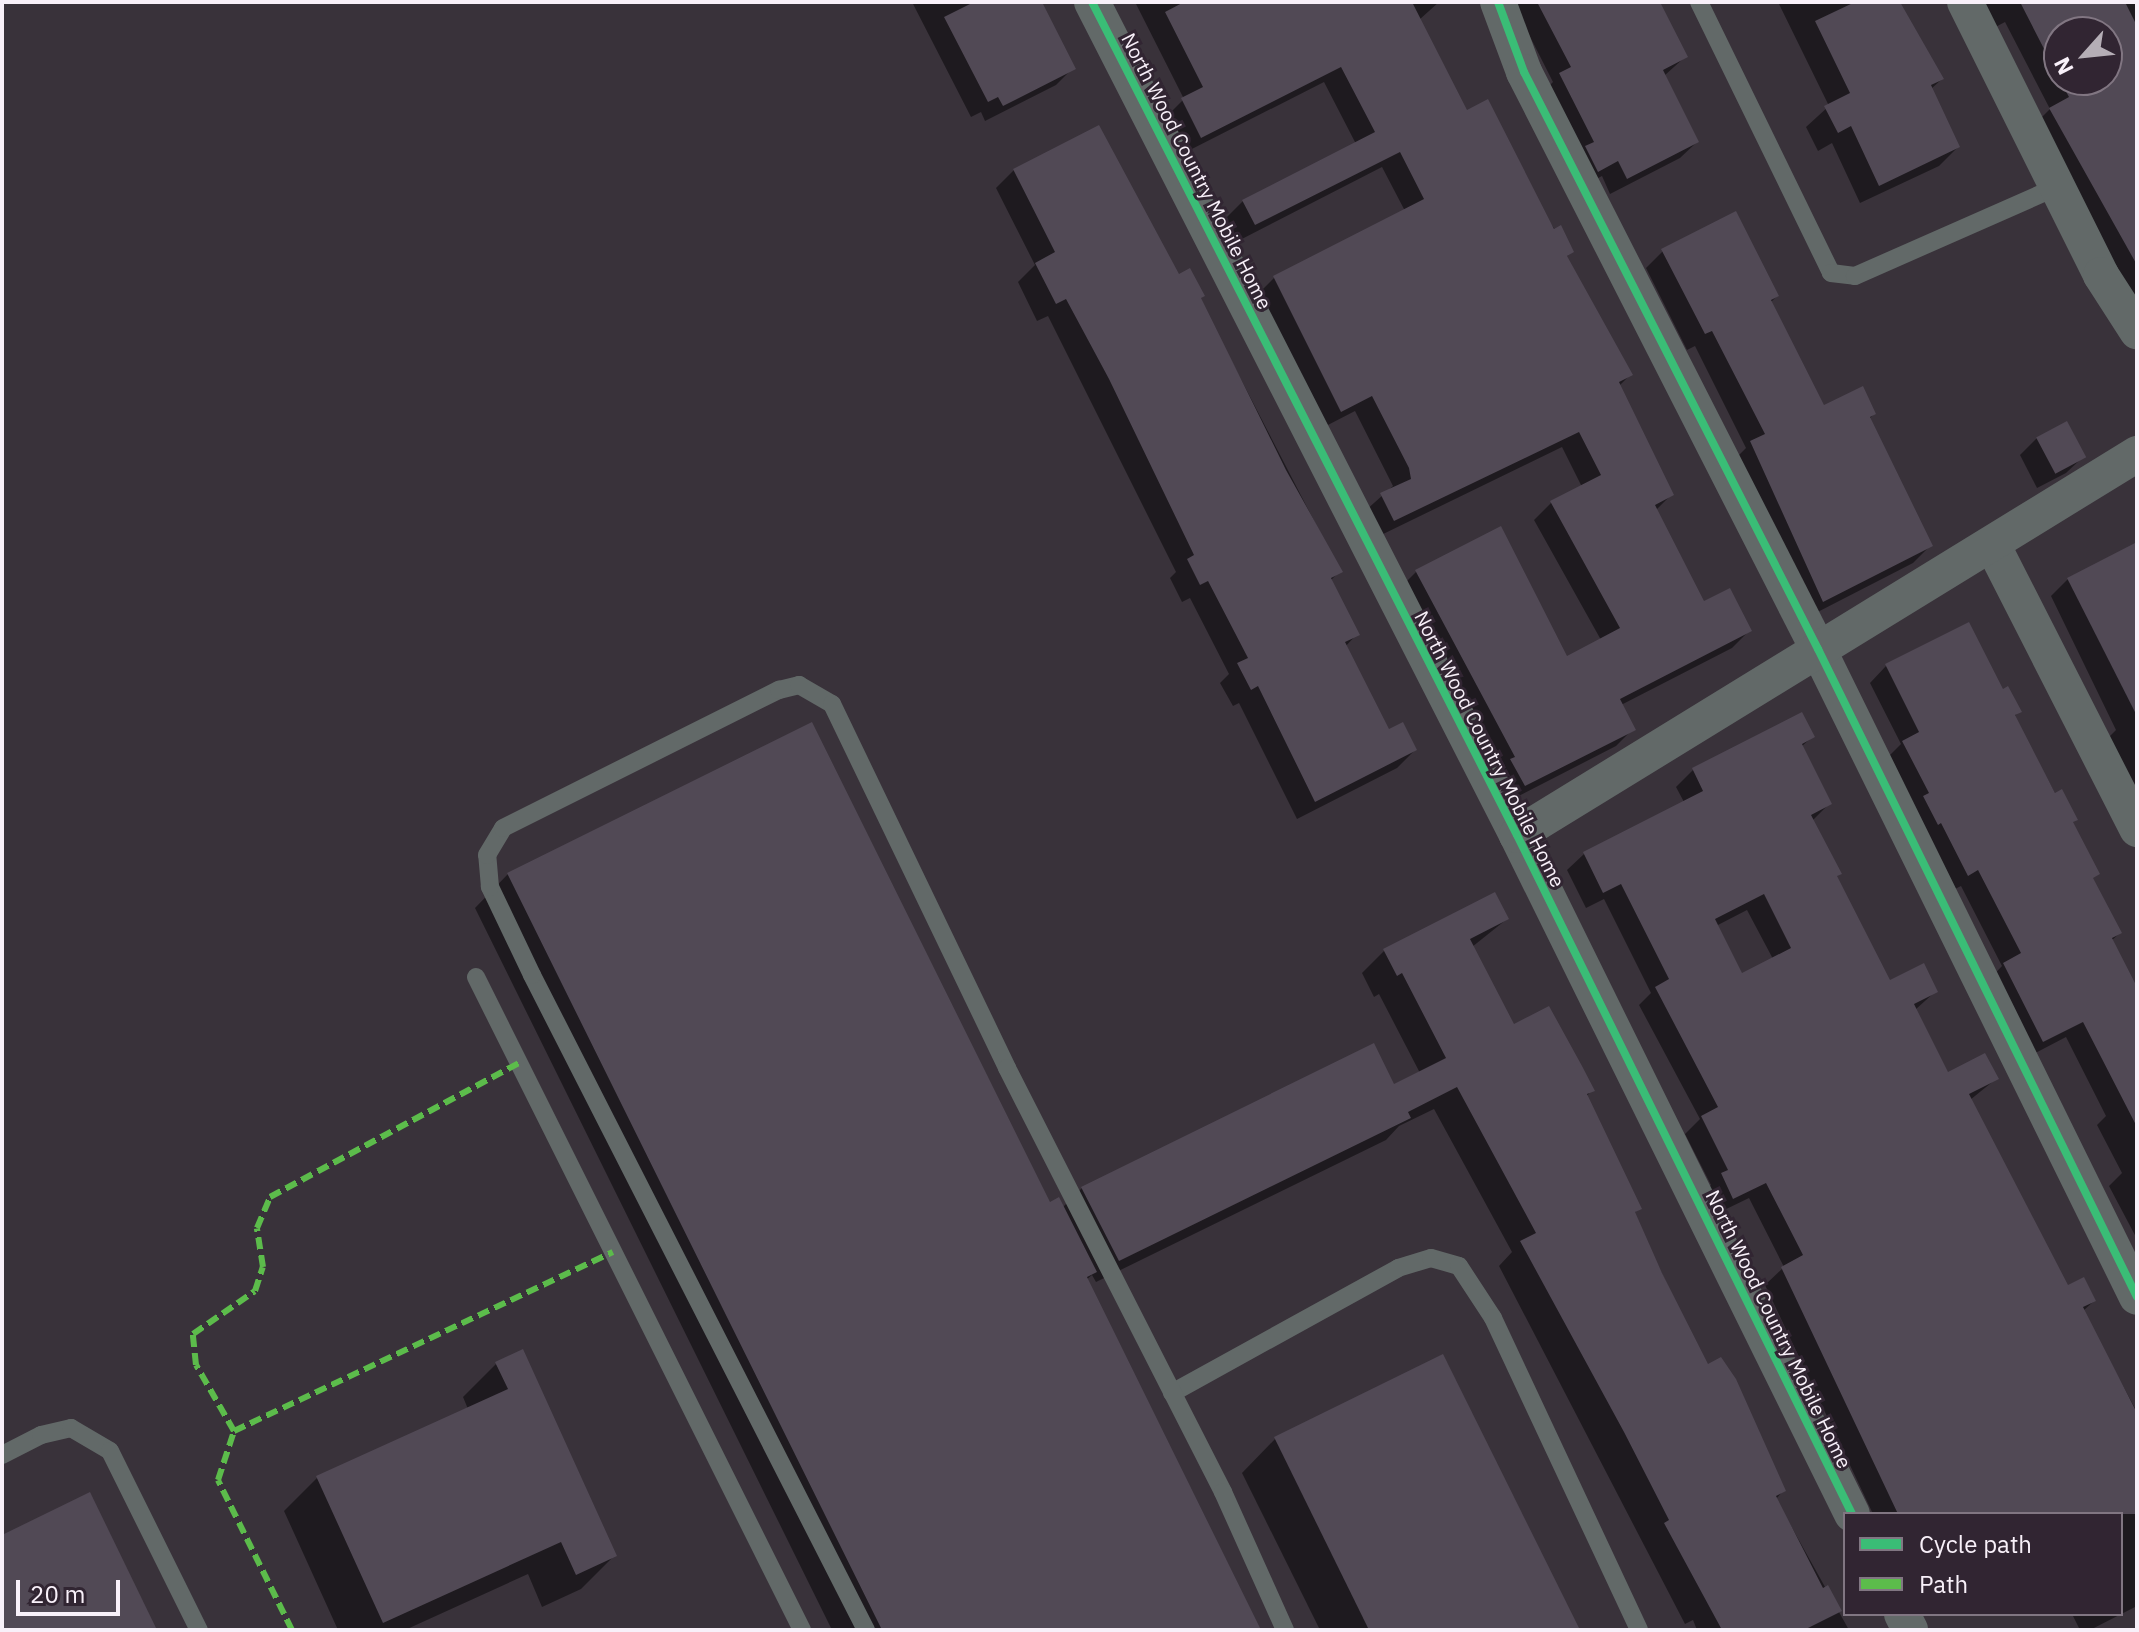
<!DOCTYPE html>
<style>
body{margin:0}
#map{position:relative;width:2139px;height:1632px;overflow:hidden;background:#39323a;font-family:"IBM Plex Sans",sans-serif}
div>[style]{position:absolute}
[style*='--x']{left:calc(var(--x)*1px);top:calc(var(--y)*1px);width:calc(var(--w)*1px);rotate:calc(var(--a)*1deg)}
.shadow>*{inset:0;background:#0007}
.building>*{inset:0;background:#514955;transform-origin:0 0}
.service>*{height:18px;margin:-9px;padding:0 9px;transform-origin:9px;border-radius:9px;background:#626968}
.minor>*{height:36px;margin:-18px;padding:0 18px;transform-origin:18px;border-radius:18px;background:#626968}
.quiet>*{height:6px;margin-top:-3px;transform-origin:0;background:repeating-linear-gradient(90deg,#5cbc4b 0 12px,transparent 0 18px)}
.cycleway>*{height:8px;margin:-4px;padding:0 4px;transform-origin:4px;border-radius:4px;background:#3abd76}
span{translate:-50% -50%;white-space:nowrap;text-align:center;line-height:1.15;-webkit-text-stroke:6px #312532;paint-order:stroke}
.street-label{font-size:20px;color:#f8f0f9}
.frame{position:absolute;inset:0;border:4px solid #f8f0f9;pointer-events:none}
.legend{position:absolute;left:1843px;top:1512px;width:280px;height:104px;box-sizing:border-box;background:#312532;border:2px solid #817682;margin:0;padding:10px 14px;list-style:none;font-size:24px;color:#f8f0f9}
.legend li{display:flex;align-items:center;gap:16px;height:40px}
.legend b{width:40px;border:2px solid #817682}
.north{position:absolute;left:2043px;top:16px;width:80px;height:80px;box-sizing:border-box;background:#312532;border:2px solid #817682;border-radius:50%;rotate:243deg;font-size:22px;font-weight:700;line-height:32px;text-align:center;color:#f8f0f9}
.north::after{content:'';display:block;margin:auto;width:28px;height:36px;background:#b5aeb6;clip-path:polygon(50% 0,100% 100%,50% 72%,0 100%)}
.scale{position:absolute;left:16px;top:1580px;width:104px;height:36px;box-sizing:border-box;border:4px solid #f8f0f9;border-top:0;padding-left:10px;font-size:24px;line-height:28px;white-space:nowrap;color:#f8f0f9;-webkit-text-stroke:6px #312532;paint-order:stroke}
</style>
<div id="map">
<div class="shadow">
<div style="clip-path:polygon(912px 2px,1041px 2px,1073px 68px,1056px 85px,985px 121px,981px 112px,971px 117px)"></div>
<div style="clip-path:polygon(1135px 2px,1439px 2px,1419px 20px,1466px 112px,1572px 252px,1566px 257px,1630px 375px,1619px 386px,1671px 495px,1656px 510px,1703px 604px,1749px 631px,1732px 648px,1621px 705px,1633px 729px,1616px 746px,1507px 802px,1400px 588px,1417px 571px,1566px 658px,1601px 640px,1534px 520px,1551px 503px,1582px 487px,1562px 447px,1377px 537px,1365px 511px,1393px 486px,1355px 411px,1324px 427px,1257px 295px,1274px 278px,1405px 211px,1382px 167px,1238px 241px,1226px 218px,1243px 201px,1356px 144px,1324px 82px,1184px 153px,1166px 117px,1184px 99px)"></div>
<div style="clip-path:polygon(1495px 2px,1658px 2px,1685px 57px,1664px 76px,1697px 142px,1680px 158px,1610px 194px,1602px 176px,1581px 187px,1544px 91px,1553px 82px,1518px 13px)"></div>
<div style="clip-path:polygon(1778px 2px,1899px 2px,1942px 79px,1931px 89px,1958px 147px,1939px 166px,1860px 203px,1832px 143px,1818px 151px,1806px 127px,1829px 106px)"></div>
<div style="clip-path:polygon(evenodd,1983px 2px,2137px 2px,2137px 318px,2033px 126px,2050px 109px,2005px 22px,1984px 33px,1983px 2px,2059px 32px,2107px 32px,2107px 80px,2059px 80px,2059px 32px)"></div>
<div style="clip-path:polygon(1014px 170px,1178px 277px,1199px 298px,1340px 571px,1330px 581px,1357px 634px,1345px 647px,1388px 732px,1415px 750px,1397px 768px,1297px 819px,1239px 703px,1233px 706px,1220px 683px,1229px 674px,1190px 598px,1182px 602px,1170px 578px,1176px 572px,1048px 316px,1037px 321px,1018px 282px,1035px 265px,996px 188px)"></div>
<div style="clip-path:polygon(1663px 251px,1777px 296px,1770px 303px,1823px 407px,1874px 414px,1869px 419px,1930px 546px,1913px 563px,1806px 618px,1734px 460px,1746px 448px,1695px 346px,1687px 350px,1646px 268px)"></div>
<div style="clip-path:polygon(2037px 438px,2083px 457px,2066px 473px,2037px 488px,2020px 455px)"></div>
<div style="clip-path:polygon(2137px 544px,2137px 816px,2101px 745px,2116px 730px,2051px 596px,2068px 579px)"></div>
<div style="clip-path:polygon(1886px 666px,2002px 692px,2019px 711px,2014px 717px,2071px 823px,2092px 879px,2120px 933px,2111px 941px,2137px 991px,2137px 1239px,2109px 1186px,2122px 1173px,2097px 1125px,2106px 1116px,2066px 1037px,2026px 1058px,1988px 981px,2002px 966px,1961px 886px,1951px 891px,1886px 759px,1901px 744px,1870px 683px)"></div>
<div style="clip-path:polygon(evenodd,1801px 715px,1812px 737px,1801px 747px,1830px 803px,1812px 821px,1835px 878px,1889px 983px,1936px 991px,1915px 1010px,1947px 1075px,1996px 1079px,1970px 1100px,2067px 1287px,2094px 1301px,2083px 1311px,2137px 1412px,2137px 1606px,2090px 1630px,2080px 1630px,2072px 1614px,2121px 1614px,2121px 1514px,1873px 1514px,1765px 1285px,1784px 1267px,1749px 1198px,1716px 1214px,1705px 1191px,1711px 1185px,1685px 1134px,1700px 1119px,1639px 1005px,1651px 993px,1604px 899px,1586px 908px,1567px 870px,1584px 854px,1684px 802px,1676px 787px,1693px 770px,1801px 715px,1747px 910px,1773px 959px,1741px 975px,1716px 926px,1747px 910px)"></div>
<div style="clip-path:polygon(508px 874px,1049px 1205px,1062px 1208px,1082px 1188px,1393px 1086px,1420px 1073px,1379px 994px,1374px 997px,1362px 973px,1384px 951px,1507px 919px,1472px 947px,1513px 1026px,1592px 1090px,1586px 1097px,1639px 1208px,1633px 1214px,1707px 1366px,1783px 1491px,1776px 1499px,1849px 1630px,1697px 1630px,1693px 1620px,1685px 1624px,1499px 1266px,1512px 1252px,1434px 1109px,1399px 1126px,1386px 1140px,1096px 1282px,1092px 1275px,1086px 1280px,1259px 1630px,832px 1630px,475px 908px)"></div>
<div style="clip-path:polygon(496px 1364px,615px 1555px,581px 1589px,542px 1607px,528px 1574px,405px 1630px,338px 1630px,284px 1511px,317px 1478px,468px 1409px,463px 1397px)"></div>
<div style="clip-path:polygon(1275px 1439px,1578px 1630px,1320px 1630px,1242px 1473px)"></div>
</div>
<div class="building">
<div style="clip-path:polygon(974px 2px,1042px 2px,1076px 69px,1003px 106px,998px 97px,988px 102px,944px 17px)"></div>
<div style="clip-path:polygon(1184px 2px,1412px 2px,1467px 110px,1488px 99px,1554px 229px,1561px 225px,1574px 252px,1567px 256px,1633px 375px,1619px 382px,1674px 495px,1655px 505px,1704px 601px,1730px 588px,1752px 631px,1620px 699px,1636px 730px,1525px 786px,1510px 759px,1515px 757px,1415px 570px,1501px 526px,1567px 656px,1620px 628px,1550px 501px,1601px 475px,1579px 432px,1394px 521px,1380px 493px,1411px 479px,1409px 468px,1372px 396px,1341px 412px,1273px 276px,1424px 199px,1400px 152px,1255px 225px,1242px 200px,1375px 132px,1341px 67px,1201px 138px,1181px 98px,1203px 87px,1165px 12px)"></div>
<div style="clip-path:polygon(1537px 2px,1660px 2px,1688px 57px,1663px 70px,1699px 142px,1627px 179px,1618px 161px,1598px 172px,1585px 146px,1594px 142px,1559px 73px,1571px 67px)"></div>
<div style="clip-path:polygon(1855px 2px,1900px 2px,1944px 79px,1931px 85px,1960px 147px,1879px 186px,1851px 126px,1838px 133px,1824px 106px,1850px 93px,1815px 21px)"></div>
<div style="clip-path:polygon(2020px 2px,2125px 2px,2137px 26px,2137px 265px,2049px 108px,2069px 97px,2060px 80px,2107px 80px,2107px 32px,2059px 32px,2059px 78px)"></div>
<div style="clip-path:polygon(1099px 125px,1179px 274px,1190px 268px,1205px 296px,1201px 298px,1286px 470px,1343px 572px,1331px 578px,1360px 635px,1345px 642px,1389px 729px,1403px 722px,1417px 750px,1315px 802px,1258px 686px,1251px 690px,1237px 663px,1248px 658px,1208px 581px,1200px 585px,1187px 559px,1194px 555px,1109px 379px,1066px 299px,1056px 304px,1035px 263px,1055px 252px,1013px 169px)"></div>
<div style="clip-path:polygon(1736px 211px,1779px 296px,1771px 300px,1824px 405px,1863px 386px,1876px 414px,1870px 417px,1933px 546px,1823px 602px,1750px 441px,1765px 434px,1712px 331px,1705px 334px,1661px 249px)"></div>
<div style="left:2067px;top:421px;width:41px;height:35px;rotate:62deg"></div>
<div style="clip-path:polygon(2137px 542px,2137px 716px,2067px 578px)"></div>
<div style="clip-path:polygon(1969px 622px,2003px 689px,2008px 686px,2022px 712px,2015px 715px,2055px 793px,2062px 789px,2078px 820px,2073px 822px,2100px 874px,2093px 878px,2122px 933px,2112px 938px,2137px 987px,2137px 1127px,2083px 1022px,2043px 1042px,2003px 963px,2021px 953px,1978px 870px,1968px 876px,1941px 823px,1938px 825px,1923px 796px,1929px 793px,1902px 741px,1919px 732px,1885px 664px)"></div>
<div style="clip-path:polygon(evenodd,1802px 712px,1815px 737px,1802px 744px,1832px 804px,1811px 815px,1842px 874px,1837px 876px,1890px 980px,1924px 963px,1938px 992px,1914px 1004px,1948px 1072px,1985px 1053px,1999px 1079px,1969px 1094px,2068px 1285px,2084px 1277px,2096px 1301px,2083px 1307px,2137px 1413px,2137px 1514px,1898px 1514px,1781px 1267px,1803px 1255px,1766px 1183px,1733px 1199px,1721px 1173px,1728px 1170px,1701px 1116px,1718px 1107px,1655px 987px,1669px 979px,1621px 884px,1603px 893px,1583px 852px,1703px 791px,1692px 768px,1802px 712px,1764px 894px,1791px 948px,1742px 973px,1715px 919px,1764px 894px)"></div>
<div style="clip-path:polygon(812px 722px,1050px 1202px,1059px 1197px,1097px 1272px,1087px 1277px,1261px 1630px,882px 1630px,507px 873px)"></div>
<div style="clip-path:polygon(1495px 892px,1509px 919px,1470px 939px,1514px 1024px,1549px 1006px,1582px 1066px,1595px 1091px,1587px 1094px,1642px 1209px,1635px 1212px,1662px 1273px,1708px 1364px,1721px 1357px,1736px 1379px,1786px 1491px,1776px 1496px,1823px 1588px,1828px 1585px,1842px 1611px,1804px 1630px,1722px 1630px,1664px 1523px,1669px 1520px,1624px 1432px,1520px 1241px,1536px 1233px,1457px 1087px,1408px 1112px,1411px 1118px,1119px 1261px,1081px 1187px,1374px 1043px,1394px 1084px,1446px 1058px,1402px 973px,1397px 976px,1383px 949px)"></div>
<div style="clip-path:polygon(523px 1349px,617px 1556px,576px 1575px,561px 1542px,383px 1623px,316px 1476px,508px 1389px,495px 1362px)"></div>
<div style="clip-path:polygon(1443px 1354px,1580px 1630px,1369px 1630px,1274px 1437px)"></div>
<div style="clip-path:polygon(90px 1492px,157px 1630px,2px 1630px,2px 1535px)"></div>
</div>
<div class="service">
<div style="--x:1699;--y:2;--w:301;--a:64"></div>
<div style="--x:1831;--y:273;--w:24;--a:7"></div>
<div style="--x:1855;--y:276;--w:221;--a:-23.8"></div>
<div style="--x:476;--y:977;--w:730;--a:63.47"></div>
<div style="--x:1172;--y:1393;--w:258;--a:-28.9"></div>
<div style="--x:1398;--y:1268;--w:34;--a:-17"></div>
<div style="--x:1431;--y:1258;--w:29;--a:16"></div>
<div style="--x:1459;--y:1266;--w:62;--a:56.8"></div>
<div style="--x:1493;--y:1318;--w:344;--a:64.9"></div>
<div style="--x:2;--y:1455;--w:44;--a:-27.1"></div>
<div style="--x:41;--y:1435;--w:31;--a:-13"></div>
<div style="--x:71;--y:1428;--w:45;--a:30.5"></div>
<div style="--x:110;--y:1451;--w:200;--a:63.6"></div>
<div style="--x:866;--y:1630;--w:735;--a:-117.02"></div>
<div style="--x:532;--y:975;--w:98;--a:-115.5"></div>
<div style="--x:490;--y:887;--w:32;--a:-95"></div>
<div style="--x:487;--y:855;--w:31;--a:-59"></div>
<div style="--x:503;--y:828;--w:309;--a:-26.6"></div>
<div style="--x:779;--y:690;--w:21;--a:-14"></div>
<div style="--x:799;--y:685;--w:38;--a:30"></div>
<div style="--x:832;--y:704;--w:404;--a:64.3"></div>
<div style="--x:1007;--y:1068;--w:476;--a:63"></div>
<div style="--x:1223;--y:1492;--w:151;--a:65.8"></div>
</div>
<div class="minor">
<div style="--x:1092;--y:2;--w:935;--a:62.97"></div>
<div style="--x:1517;--y:835;--w:757;--a:63.74"></div>
<div style="--x:1498;--y:2;--w:75;--a:69.6"></div>
<div style="--x:1524;--y:72;--w:648;--a:63"></div>
<div style="--x:1818;--y:649;--w:722;--a:63.79"></div>
<div style="--x:1965;--y:2;--w:305;--a:63.5"></div>
<div style="--x:2101;--y:275;--w:67;--a:57.3"></div>
<div style="--x:1992;--y:544;--w:320;--a:63"></div>
<div style="--x:1517;--y:835;--w:728;--a:-31.57"></div>
<div style="--x:1902;--y:1614;--w:18;--a:63"></div>
</div>
<div class="quiet">
<div style="--x:234;--y:1431;--w:76;--a:-119.9"></div>
<div style="--x:196;--y:1365;--w:31;--a:-96"></div>
<div style="--x:193;--y:1334;--w:75;--a:-34.7"></div>
<div style="--x:255;--y:1291;--w:25;--a:-72"></div>
<div style="--x:263;--y:1267;--w:39;--a:-99"></div>
<div style="--x:257;--y:1228;--w:34;--a:-67"></div>
<div style="--x:270;--y:1197;--w:283;--a:-28.3"></div>
<div style="--x:292;--y:1630;--w:167;--a:-116.3"></div>
<div style="--x:218;--y:1480;--w:52;--a:-71.9"></div>
<div style="--x:234;--y:1431;--w:419;--a:-25.3"></div>
</div>
<div class="cycleway">
<div style="--x:1092;--y:2;--w:935;--a:62.97"></div>
<div style="--x:1517;--y:835;--w:757;--a:63.74"></div>
<div style="--x:1498;--y:2;--w:75;--a:69.6"></div>
<div style="--x:1524;--y:72;--w:648;--a:63"></div>
<div style="--x:1818;--y:649;--w:722;--a:63.79"></div>
</div>
<div class="street-label">
<span style="left:1197px;top:171px;rotate:63deg">North Wood Country Mobile Home</span>
<span style="left:1490px;top:749px;rotate:63deg">North Wood Country Mobile Home</span>
<span style="left:1779px;top:1329px;rotate:64deg">North Wood Country Mobile Home</span>
</div>
<div class="frame"></div>
<ul class="legend">
<li><b style="height:10px;background:#3abd76"></b>Cycle path</li>
<li><b style="height:10px;background:#5cbc4b"></b>Path</li>
</ul>
<div class="north">N</div>
<div class="scale">20 m</div>
</div>
